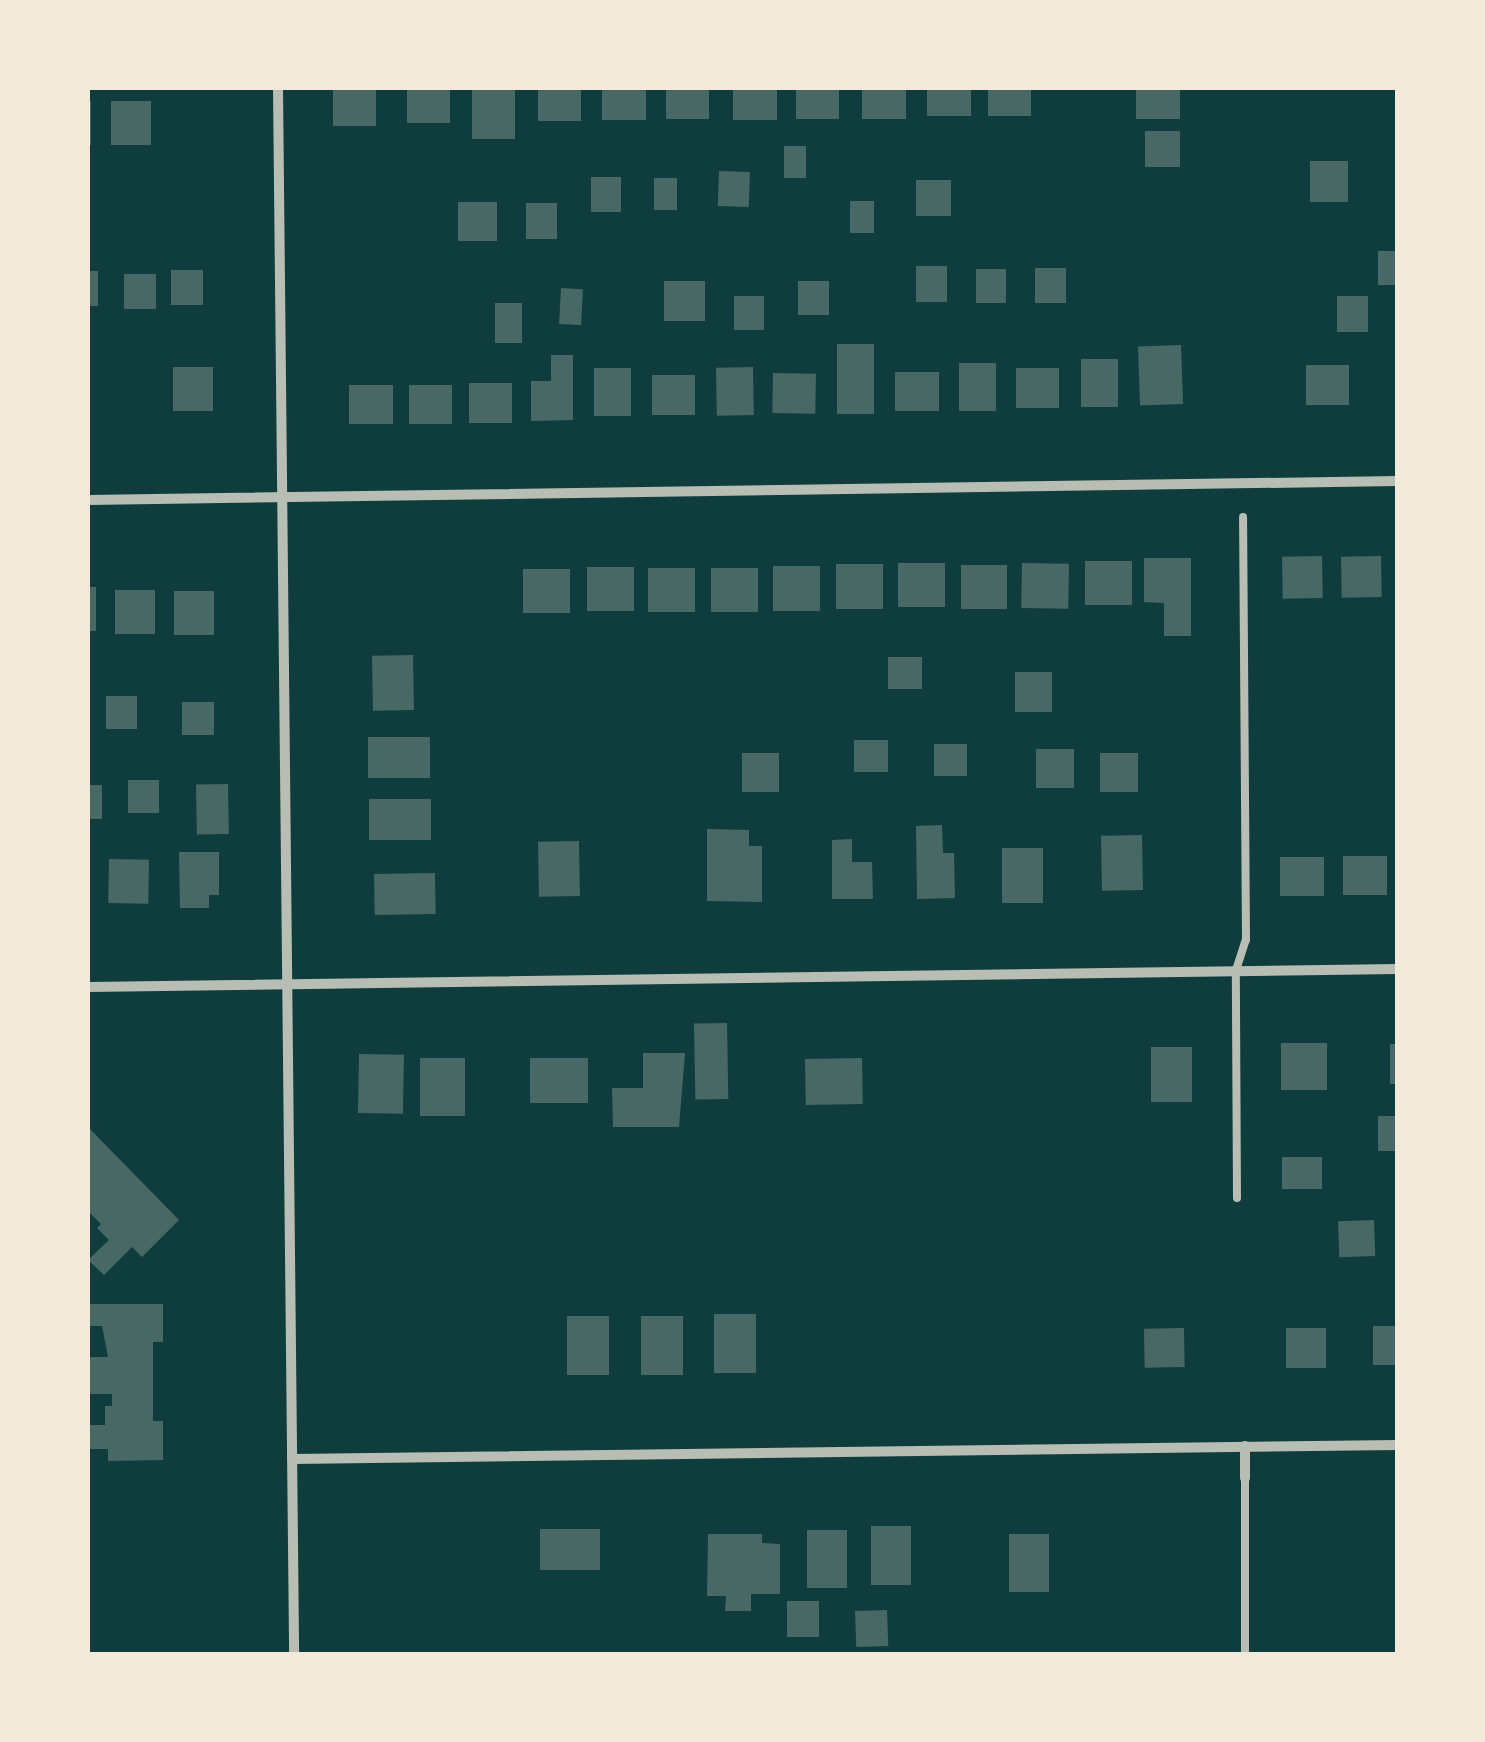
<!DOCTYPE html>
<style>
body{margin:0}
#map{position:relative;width:1485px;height:1742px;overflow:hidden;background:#0f3d3e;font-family:Overpass,sans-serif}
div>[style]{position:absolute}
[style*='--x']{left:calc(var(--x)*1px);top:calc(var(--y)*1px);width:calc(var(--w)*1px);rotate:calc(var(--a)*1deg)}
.building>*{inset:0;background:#486865;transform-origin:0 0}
.service>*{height:8px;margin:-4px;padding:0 4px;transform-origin:4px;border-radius:4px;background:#b8beb3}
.minor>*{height:10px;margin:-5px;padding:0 5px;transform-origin:5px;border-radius:5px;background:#b8beb3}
span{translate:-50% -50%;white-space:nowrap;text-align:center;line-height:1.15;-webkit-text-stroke:10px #f1e9da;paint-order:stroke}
.frame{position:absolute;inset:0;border:90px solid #f1e9da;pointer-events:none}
</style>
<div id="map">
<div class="building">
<div style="left:407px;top:88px;width:43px;height:35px"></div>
<div style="left:472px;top:88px;width:43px;height:51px"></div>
<div style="left:538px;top:88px;width:43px;height:33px"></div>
<div style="left:602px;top:88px;width:44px;height:32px"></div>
<div style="left:666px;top:88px;width:43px;height:31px"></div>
<div style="left:733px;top:88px;width:44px;height:32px"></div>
<div style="left:796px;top:88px;width:43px;height:31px"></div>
<div style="left:862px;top:88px;width:44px;height:31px"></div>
<div style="left:927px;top:88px;width:44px;height:28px"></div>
<div style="left:988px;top:88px;width:43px;height:28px"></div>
<div style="left:1136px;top:88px;width:44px;height:31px"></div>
<div style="left:333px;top:89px;width:43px;height:37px"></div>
<div style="left:88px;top:101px;width:3px;height:44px"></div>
<div style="left:111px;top:101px;width:40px;height:44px"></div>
<div style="left:1145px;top:131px;width:35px;height:36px"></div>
<div style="left:784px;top:146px;width:22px;height:32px"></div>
<div style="left:1310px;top:161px;width:38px;height:41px"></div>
<div style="left:719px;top:171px;width:31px;height:35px;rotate:2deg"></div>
<div style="left:591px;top:177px;width:30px;height:35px"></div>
<div style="left:654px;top:178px;width:23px;height:32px"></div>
<div style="left:916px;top:180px;width:35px;height:36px"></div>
<div style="left:874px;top:201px;width:32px;height:24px;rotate:90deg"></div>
<div style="left:458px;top:202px;width:39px;height:39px"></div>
<div style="left:557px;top:203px;width:36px;height:31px;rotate:90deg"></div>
<div style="left:1378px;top:251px;width:20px;height:34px"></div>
<div style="left:916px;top:266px;width:31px;height:36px"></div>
<div style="left:1035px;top:268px;width:31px;height:35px"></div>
<div style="left:976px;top:269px;width:30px;height:34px"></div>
<div style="left:171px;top:270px;width:32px;height:35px"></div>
<div style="left:88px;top:271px;width:10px;height:35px"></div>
<div style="left:124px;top:274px;width:32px;height:35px"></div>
<div style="left:664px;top:281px;width:41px;height:40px"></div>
<div style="left:798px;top:281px;width:31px;height:34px"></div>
<div style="left:561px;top:288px;width:22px;height:36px;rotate:3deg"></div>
<div style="left:734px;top:296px;width:30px;height:34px"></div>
<div style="left:1337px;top:296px;width:31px;height:36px"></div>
<div style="left:495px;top:303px;width:27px;height:40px"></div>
<div style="left:874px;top:344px;width:70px;height:37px;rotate:90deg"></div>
<div style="left:1181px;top:345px;width:59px;height:43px;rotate:88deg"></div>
<div style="clip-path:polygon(551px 355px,573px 355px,573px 420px,531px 421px,531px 381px,551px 381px)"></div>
<div style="left:1081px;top:359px;width:37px;height:48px"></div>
<div style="left:959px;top:363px;width:37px;height:48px"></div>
<div style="left:1306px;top:365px;width:43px;height:40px"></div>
<div style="left:213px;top:367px;width:44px;height:40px;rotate:90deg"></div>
<div style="left:753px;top:367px;width:48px;height:37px;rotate:89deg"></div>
<div style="left:594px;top:368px;width:37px;height:48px"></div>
<div style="left:1059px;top:368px;width:40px;height:43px;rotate:90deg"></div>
<div style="left:895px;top:372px;width:44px;height:39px"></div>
<div style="left:773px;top:373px;width:43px;height:40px;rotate:1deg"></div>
<div style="left:652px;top:375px;width:43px;height:40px"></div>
<div style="left:469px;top:383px;width:43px;height:40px"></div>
<div style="left:349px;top:385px;width:44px;height:39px"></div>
<div style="left:409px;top:385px;width:43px;height:39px"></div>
<div style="left:1322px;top:556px;width:42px;height:40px;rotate:89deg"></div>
<div style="left:1381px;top:556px;width:41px;height:40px;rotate:89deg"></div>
<div style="clip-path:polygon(1144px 558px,1191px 558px,1191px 636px,1164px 636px,1164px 603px,1144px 602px)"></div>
<div style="left:1085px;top:561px;width:47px;height:44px"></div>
<div style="left:898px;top:563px;width:47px;height:44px"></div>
<div style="left:1022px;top:563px;width:47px;height:45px;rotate:1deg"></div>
<div style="left:883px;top:564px;width:45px;height:47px;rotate:90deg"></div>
<div style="left:961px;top:565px;width:46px;height:44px"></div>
<div style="left:820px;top:566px;width:45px;height:47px;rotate:90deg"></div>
<div style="left:587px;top:567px;width:47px;height:44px"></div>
<div style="left:648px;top:568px;width:47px;height:44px"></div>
<div style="left:711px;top:568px;width:47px;height:44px"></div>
<div style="left:523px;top:569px;width:47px;height:44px"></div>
<div style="left:88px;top:587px;width:8px;height:44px"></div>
<div style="left:115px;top:590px;width:40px;height:44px"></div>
<div style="left:214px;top:591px;width:44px;height:40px;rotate:90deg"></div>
<div style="left:413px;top:655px;width:55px;height:41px;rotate:89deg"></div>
<div style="left:888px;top:657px;width:34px;height:32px"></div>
<div style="left:1015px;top:672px;width:37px;height:40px"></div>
<div style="left:106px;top:696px;width:31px;height:33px"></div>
<div style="left:182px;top:702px;width:32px;height:33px"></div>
<div style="left:368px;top:737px;width:62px;height:41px"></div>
<div style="left:854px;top:740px;width:34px;height:32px"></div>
<div style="left:934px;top:744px;width:33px;height:32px"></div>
<div style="left:1074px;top:749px;width:39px;height:38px;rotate:90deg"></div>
<div style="left:742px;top:753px;width:37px;height:39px"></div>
<div style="left:1100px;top:753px;width:38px;height:39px"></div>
<div style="left:128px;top:780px;width:31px;height:33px"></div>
<div style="left:228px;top:784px;width:50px;height:32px;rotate:89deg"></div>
<div style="left:88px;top:785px;width:14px;height:34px"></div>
<div style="left:369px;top:799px;width:62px;height:41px"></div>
<div style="clip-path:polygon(942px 825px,943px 853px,954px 853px,955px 898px,917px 899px,916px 826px)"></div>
<div style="clip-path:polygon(707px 829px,749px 830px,749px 846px,762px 846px,762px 902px,707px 901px)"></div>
<div style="left:1142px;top:835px;width:55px;height:41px;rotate:89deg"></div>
<div style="clip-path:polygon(852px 839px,852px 862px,872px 862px,873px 899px,832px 899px,832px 840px)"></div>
<div style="left:579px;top:841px;width:55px;height:41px;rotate:89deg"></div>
<div style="left:1043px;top:848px;width:55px;height:41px;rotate:90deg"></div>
<div style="clip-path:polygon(179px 852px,219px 852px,219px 895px,209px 895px,209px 908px,180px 908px)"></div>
<div style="left:1387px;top:856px;width:39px;height:44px;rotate:90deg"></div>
<div style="left:1280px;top:857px;width:44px;height:39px"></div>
<div style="left:109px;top:859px;width:40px;height:44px;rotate:1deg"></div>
<div style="left:435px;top:873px;width:41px;height:61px;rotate:89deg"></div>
<div style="left:727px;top:1023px;width:76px;height:33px;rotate:89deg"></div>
<div style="left:1281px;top:1043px;width:46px;height:47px"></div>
<div style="left:1390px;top:1044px;width:8px;height:40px"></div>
<div style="left:1151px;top:1047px;width:41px;height:55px"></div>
<div style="clip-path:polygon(643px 1053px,685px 1053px,679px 1127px,613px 1127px,612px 1088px,643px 1088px)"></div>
<div style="left:359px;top:1054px;width:45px;height:59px;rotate:1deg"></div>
<div style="left:420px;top:1058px;width:45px;height:58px"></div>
<div style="left:588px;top:1058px;width:45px;height:58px;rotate:90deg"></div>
<div style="left:862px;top:1058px;width:46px;height:57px;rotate:89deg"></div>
<div style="left:1378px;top:1116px;width:20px;height:35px"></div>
<div style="clip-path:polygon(88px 1127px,179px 1220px,142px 1257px,132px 1247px,104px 1275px,88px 1260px,109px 1240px,97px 1228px,101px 1224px,90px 1213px,88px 1215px)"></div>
<div style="left:1322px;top:1157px;width:32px;height:40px;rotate:90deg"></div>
<div style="left:1374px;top:1220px;width:36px;height:36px;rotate:88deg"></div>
<div style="clip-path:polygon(88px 1304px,163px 1304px,163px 1342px,153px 1342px,153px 1421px,163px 1421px,163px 1460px,108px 1461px,108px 1449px,88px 1449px,88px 1425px,105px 1425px,105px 1406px,112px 1406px,112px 1394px,88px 1394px,88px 1357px,108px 1357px,102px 1326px,88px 1326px)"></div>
<div style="left:714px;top:1314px;width:42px;height:59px"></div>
<div style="left:567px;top:1316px;width:42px;height:59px"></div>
<div style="left:641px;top:1316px;width:42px;height:59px"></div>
<div style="left:1398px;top:1326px;width:39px;height:25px;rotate:90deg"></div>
<div style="left:1184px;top:1328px;width:39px;height:40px;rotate:89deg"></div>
<div style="left:1286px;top:1328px;width:40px;height:40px"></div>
<div style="left:871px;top:1526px;width:40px;height:59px"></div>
<div style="left:540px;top:1529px;width:60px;height:41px"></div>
<div style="left:807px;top:1530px;width:40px;height:58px"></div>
<div style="clip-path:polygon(708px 1534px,762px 1534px,762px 1543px,780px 1544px,780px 1594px,751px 1594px,751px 1611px,725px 1611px,726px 1596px,707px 1596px)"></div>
<div style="left:1009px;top:1534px;width:40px;height:58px"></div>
<div style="left:787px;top:1601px;width:32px;height:36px"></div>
<div style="left:887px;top:1610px;width:36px;height:32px;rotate:88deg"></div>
</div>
<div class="service">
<div style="--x:1237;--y:1198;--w:228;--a:-90.3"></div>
<div style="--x:1236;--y:970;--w:32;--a:-72"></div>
<div style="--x:1246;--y:940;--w:423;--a:-90.4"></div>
<div style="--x:1245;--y:1478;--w:176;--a:90"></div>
</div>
<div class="minor">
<div style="--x:278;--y:88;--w:1566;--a:89.41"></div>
<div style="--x:88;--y:500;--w:1310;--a:-0.83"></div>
<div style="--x:88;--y:987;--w:1310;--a:-0.79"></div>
<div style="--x:1245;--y:1446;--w:32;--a:90"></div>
<div style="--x:292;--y:1459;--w:1106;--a:-0.73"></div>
</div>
<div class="frame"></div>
</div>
